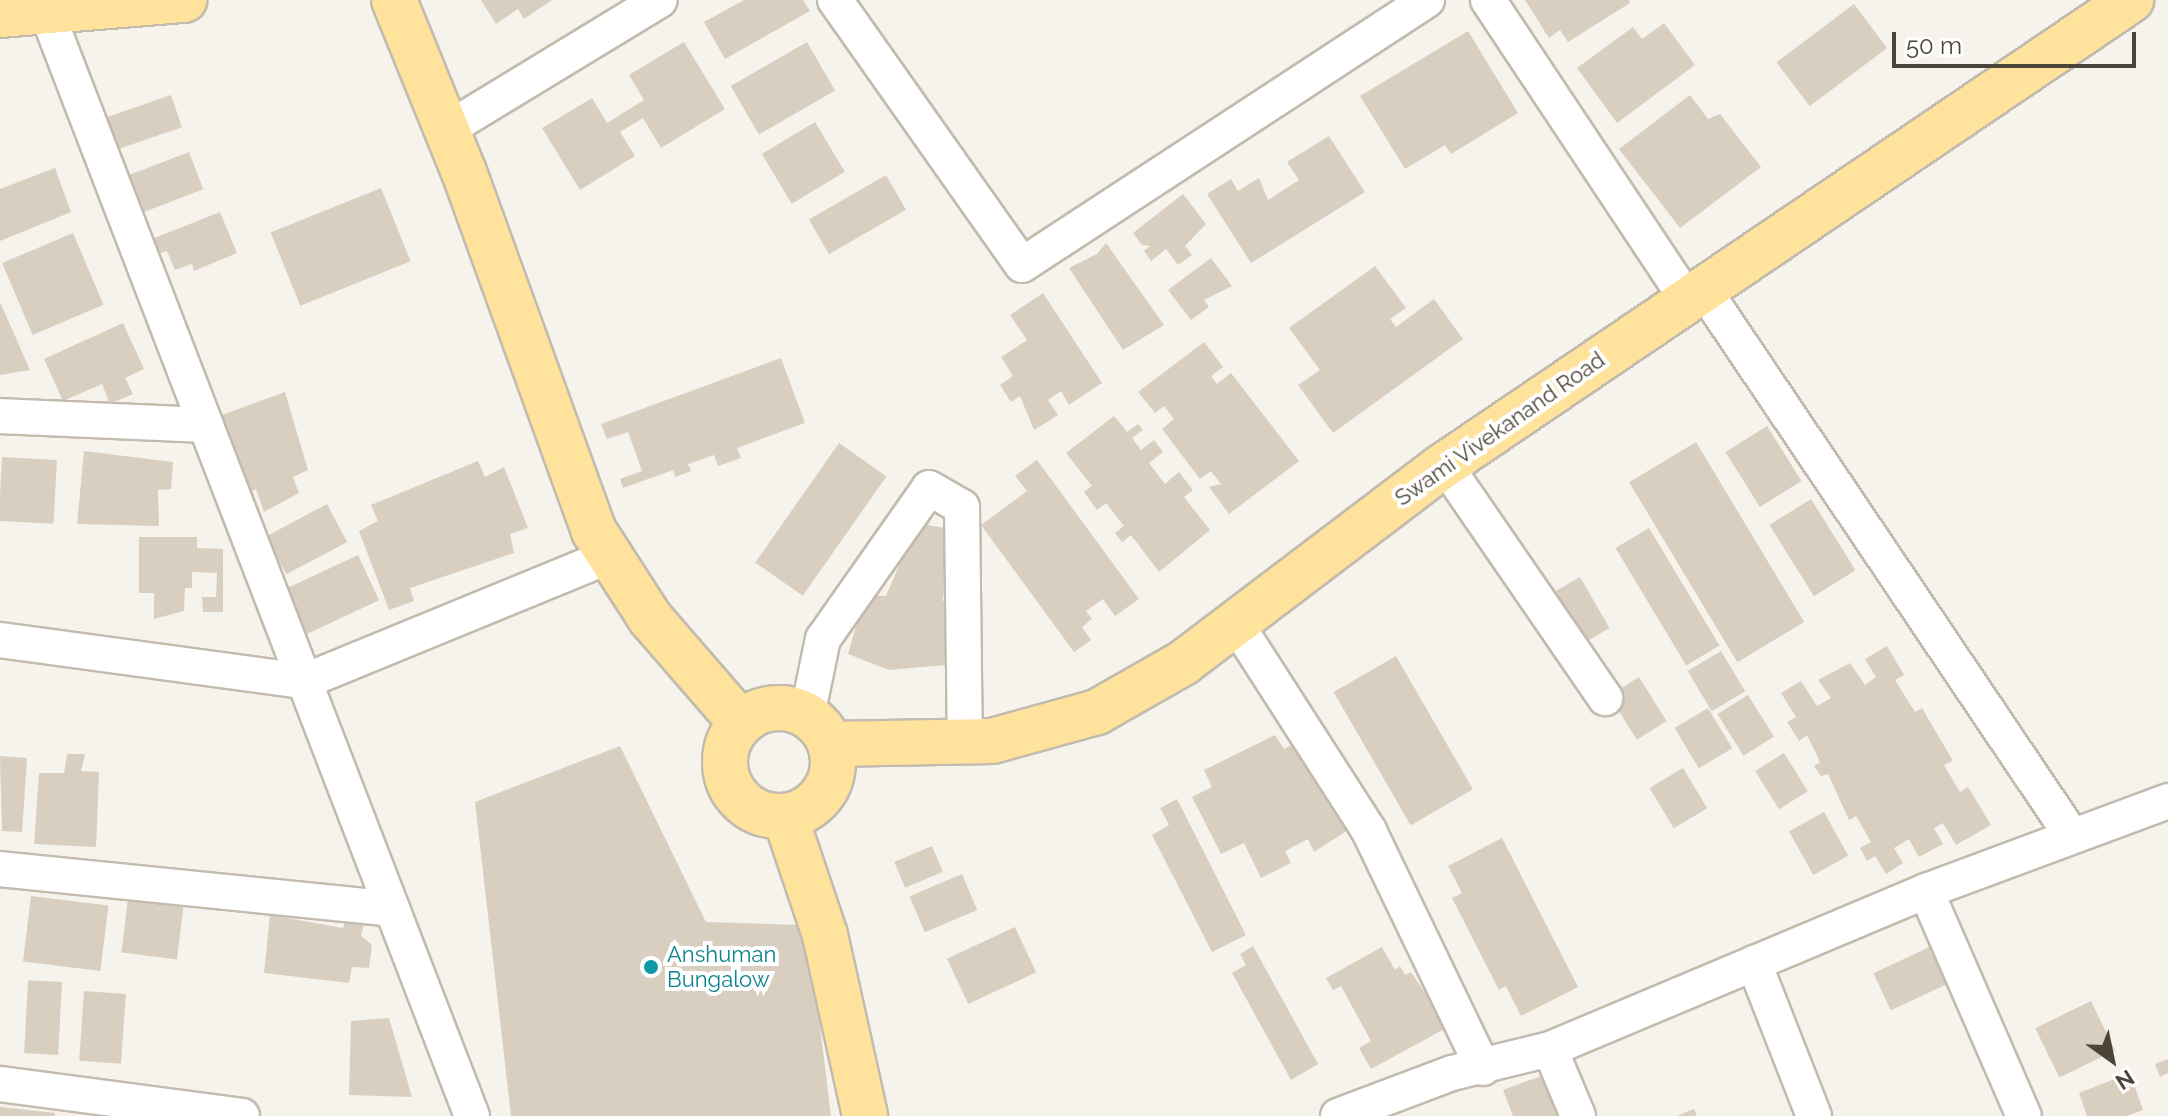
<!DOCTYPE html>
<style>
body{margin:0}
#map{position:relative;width:2168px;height:1116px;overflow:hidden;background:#f6f3ec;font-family:Raleway,sans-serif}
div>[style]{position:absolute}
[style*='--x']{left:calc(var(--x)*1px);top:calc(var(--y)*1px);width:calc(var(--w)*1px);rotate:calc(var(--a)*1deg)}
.building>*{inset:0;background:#d8cfc1;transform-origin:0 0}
.roads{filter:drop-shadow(2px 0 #c2bbae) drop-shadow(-2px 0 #c2bbae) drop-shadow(0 2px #c2bbae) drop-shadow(0 -2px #c2bbae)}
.minor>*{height:34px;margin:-17px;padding:0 17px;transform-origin:17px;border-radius:17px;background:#fff}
.major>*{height:44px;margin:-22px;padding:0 22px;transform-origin:22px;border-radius:22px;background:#ffe39c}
.major>.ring{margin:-22px;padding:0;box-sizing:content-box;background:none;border:44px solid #ffe39c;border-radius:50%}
.dots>*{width:22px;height:22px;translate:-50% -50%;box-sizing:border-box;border:4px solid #fff;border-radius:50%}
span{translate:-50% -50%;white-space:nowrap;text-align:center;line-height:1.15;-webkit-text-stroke:8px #fff;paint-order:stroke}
.street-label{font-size:22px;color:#4b4439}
.culture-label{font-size:22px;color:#0d838f}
.left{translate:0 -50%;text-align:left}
.north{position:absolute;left:2072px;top:1020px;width:80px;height:80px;-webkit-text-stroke:6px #fff;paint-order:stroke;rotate:147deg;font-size:22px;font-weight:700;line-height:32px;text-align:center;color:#4b4439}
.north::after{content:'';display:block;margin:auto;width:28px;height:36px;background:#4b4439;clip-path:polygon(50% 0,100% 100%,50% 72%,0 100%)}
.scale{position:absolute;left:1892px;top:32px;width:244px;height:36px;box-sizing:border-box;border:4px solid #4b4439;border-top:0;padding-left:10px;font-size:24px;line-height:28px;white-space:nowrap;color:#4b4439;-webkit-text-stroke:6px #fff;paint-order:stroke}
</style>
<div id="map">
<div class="building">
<div style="clip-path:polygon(481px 0,552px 0,524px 19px,518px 9px,496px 24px)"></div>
<div style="clip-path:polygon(744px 0,803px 0,810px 11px,725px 59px,704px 22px)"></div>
<div style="clip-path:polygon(1525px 0,1629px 0,1630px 3px,1568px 42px,1560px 30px,1549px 38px)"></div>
<div style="left:1854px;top:4px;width:55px;height:97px;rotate:53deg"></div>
<div style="clip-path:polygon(1664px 23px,1695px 65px,1617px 123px,1577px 68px,1633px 27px,1642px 39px)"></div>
<div style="clip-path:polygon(1468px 31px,1518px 113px,1451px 154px,1445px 145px,1405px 169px,1360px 96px)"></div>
<div style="clip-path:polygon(684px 42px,725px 109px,661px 148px,643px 118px,620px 132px,635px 156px,580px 190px,542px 128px,592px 98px,607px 123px,644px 100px,629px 75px)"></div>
<div style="left:807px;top:42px;width:56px;height:88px;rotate:60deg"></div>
<div style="left:171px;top:95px;width:34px;height:75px;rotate:71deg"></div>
<div style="clip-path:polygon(1690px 95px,1708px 119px,1720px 114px,1761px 167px,1680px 228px,1619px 149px)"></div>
<div style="left:815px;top:122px;width:58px;height:62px;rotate:59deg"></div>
<div style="clip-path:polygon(1329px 136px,1365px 192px,1251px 263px,1207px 194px,1231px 179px,1238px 191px,1259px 178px,1268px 200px,1299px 180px,1287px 162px)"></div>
<div style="left:189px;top:152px;width:40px;height:69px;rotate:69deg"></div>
<div style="clip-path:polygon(55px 168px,71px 212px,0 241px,0 189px)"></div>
<div style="left:886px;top:175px;width:40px;height:89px;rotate:60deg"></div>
<div style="left:381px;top:188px;width:79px;height:119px;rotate:68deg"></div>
<div style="clip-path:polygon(1183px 194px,1206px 224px,1185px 246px,1192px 255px,1178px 265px,1166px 249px,1151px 261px,1144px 251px,1150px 246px,1142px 245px,1133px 233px)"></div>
<div style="clip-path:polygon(220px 212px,237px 253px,194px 271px,192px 264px,175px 270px,167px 251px,153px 256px,147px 241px)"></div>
<div style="left:73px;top:233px;width:78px;height:77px;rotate:67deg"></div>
<div style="clip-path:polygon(1106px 243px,1164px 325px,1123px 350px,1069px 268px,1097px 254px)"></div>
<div style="clip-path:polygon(1211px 258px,1232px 286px,1204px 300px,1209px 307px,1191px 320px,1168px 290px)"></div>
<div style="clip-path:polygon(1375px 266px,1406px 308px,1390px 319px,1396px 327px,1434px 299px,1463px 339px,1333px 433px,1298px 385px,1320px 370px,1289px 328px)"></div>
<div style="clip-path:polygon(1043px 293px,1102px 383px,1069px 405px,1061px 391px,1048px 400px,1058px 415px,1034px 430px,1020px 396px,1011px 402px,1000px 385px,1013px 376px,1001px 357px,1027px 340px,1010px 315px)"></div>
<div style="clip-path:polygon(0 302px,30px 370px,0 375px)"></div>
<div style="clip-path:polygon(123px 323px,144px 369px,125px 378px,133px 394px,110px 404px,102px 384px,63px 401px,44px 359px)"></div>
<div style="clip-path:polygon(1204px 342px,1223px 367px,1211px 376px,1217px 384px,1231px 373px,1299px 461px,1229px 514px,1209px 487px,1221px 484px,1211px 471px,1200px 479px,1162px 429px,1174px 419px,1164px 406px,1155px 413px,1138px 392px)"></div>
<div style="clip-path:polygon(781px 358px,805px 423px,737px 448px,741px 458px,718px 466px,714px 455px,688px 464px,691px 471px,675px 477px,673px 470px,623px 488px,620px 479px,642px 471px,628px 432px,607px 439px,601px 424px)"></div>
<div style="clip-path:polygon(285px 392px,308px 470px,293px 477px,299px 493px,264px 512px,256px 489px,239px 498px,214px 418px)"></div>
<div style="clip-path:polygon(1114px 416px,1127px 432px,1138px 424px,1143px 430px,1132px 438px,1141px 450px,1154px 440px,1163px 452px,1149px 463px,1165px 484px,1179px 472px,1193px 490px,1184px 497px,1210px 530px,1159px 572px,1131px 535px,1122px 542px,1115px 533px,1124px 526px,1106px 503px,1097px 510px,1084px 492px,1092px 486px,1066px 453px)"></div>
<div style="left:1767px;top:426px;width:65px;height:49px;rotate:58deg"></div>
<div style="left:1696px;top:442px;width:210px;height:78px;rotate:59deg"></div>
<div style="left:839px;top:443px;width:58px;height:146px;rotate:35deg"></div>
<div style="clip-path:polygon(84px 451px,173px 462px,171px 489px,158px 490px,159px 526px,77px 524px)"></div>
<div style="left:2px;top:457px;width:55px;height:64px;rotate:3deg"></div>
<div style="clip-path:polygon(1037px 460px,1139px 599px,1115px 616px,1103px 599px,1086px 611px,1092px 619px,1082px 627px,1091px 640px,1074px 652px,981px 525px,1027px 491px,1015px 476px)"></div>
<div style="clip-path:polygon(478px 461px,485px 477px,504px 467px,528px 528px,510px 534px,514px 553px,410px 588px,414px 601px,389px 610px,359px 531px,378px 521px,371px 505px)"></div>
<div style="left:1811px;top:499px;width:84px;height:49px;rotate:58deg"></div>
<div style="left:327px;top:504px;width:43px;height:69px;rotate:62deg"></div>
<div style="clip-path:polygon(917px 523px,950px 529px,943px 601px,959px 606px,957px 664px,889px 670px,848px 654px,865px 595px,886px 596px)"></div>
<div style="left:1649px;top:528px;width:137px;height:39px;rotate:59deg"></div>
<div style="clip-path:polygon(139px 537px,197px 537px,197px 548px,223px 549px,223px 612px,203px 612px,202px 597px,216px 597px,217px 573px,192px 572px,192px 588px,185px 588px,184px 611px,154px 619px,154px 593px,139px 593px)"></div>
<div style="left:358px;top:555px;width:50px;height:82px;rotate:65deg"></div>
<div style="left:1580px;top:577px;width:59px;height:39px;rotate:60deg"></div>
<div style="clip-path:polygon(1887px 646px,1904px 675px,1895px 680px,1915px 712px,1922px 708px,1953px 761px,1944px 765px,1960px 792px,1968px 787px,1991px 825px,1956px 845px,1943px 823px,1934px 828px,1943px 844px,1919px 857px,1909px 839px,1894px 848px,1903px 863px,1886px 874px,1875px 856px,1867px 861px,1860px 848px,1871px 842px,1856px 816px,1849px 820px,1828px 774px,1821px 776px,1814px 766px,1820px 762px,1807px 735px,1799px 741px,1787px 722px,1796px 717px,1781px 693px,1801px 681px,1817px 706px,1831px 698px,1818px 680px,1850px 663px,1865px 685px,1876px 677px,1865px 659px)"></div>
<div style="left:1721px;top:651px;width:47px;height:39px;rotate:59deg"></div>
<div style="left:1396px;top:656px;width:154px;height:72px;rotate:60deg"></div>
<div style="left:1639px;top:677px;width:52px;height:35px;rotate:58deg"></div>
<div style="left:1748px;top:695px;width:49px;height:36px;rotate:58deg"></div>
<div style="left:1708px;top:708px;width:47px;height:39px;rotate:59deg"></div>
<div style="clip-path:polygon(1275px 735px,1284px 749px,1303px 739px,1348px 830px,1314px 852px,1308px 839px,1285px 851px,1291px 863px,1261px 878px,1244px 843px,1221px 854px,1192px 797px,1212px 787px,1204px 770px)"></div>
<div style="clip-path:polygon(620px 746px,706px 922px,799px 925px,818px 1009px,831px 1116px,511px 1116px,475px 802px)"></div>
<div style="left:1784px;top:753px;width:45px;height:34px;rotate:58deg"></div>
<div style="clip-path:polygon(67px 754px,85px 754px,81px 771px,99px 772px,96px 847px,34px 844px,39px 773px,64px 773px)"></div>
<div style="clip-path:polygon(0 756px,27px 758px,22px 832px,2px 831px)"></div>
<div style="left:1683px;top:768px;width:47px;height:39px;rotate:59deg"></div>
<div style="clip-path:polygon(1177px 799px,1246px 935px,1212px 952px,1152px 835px,1169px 825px,1160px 808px)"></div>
<div style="left:1824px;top:812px;width:50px;height:40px;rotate:61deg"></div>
<div style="clip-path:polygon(1502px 838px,1578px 987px,1521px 1016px,1506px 986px,1499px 990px,1452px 898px,1462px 893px,1448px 866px)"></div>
<div style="left:932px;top:846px;width:28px;height:41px;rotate:67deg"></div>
<div style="left:962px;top:874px;width:39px;height:57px;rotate:67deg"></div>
<div style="left:31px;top:896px;width:78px;height:66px;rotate:7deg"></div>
<div style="left:128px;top:899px;width:56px;height:54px;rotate:7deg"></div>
<div style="clip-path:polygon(270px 915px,343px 928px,345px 921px,364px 924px,361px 936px,372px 945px,369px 968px,352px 967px,349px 983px,264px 973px)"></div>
<div style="left:1015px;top:927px;width:50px;height:75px;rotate:65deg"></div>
<div style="left:1936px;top:944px;width:41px;height:69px;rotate:65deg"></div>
<div style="clip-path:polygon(1253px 946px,1318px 1064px,1291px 1080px,1232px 973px,1246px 965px,1240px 954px)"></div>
<div style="clip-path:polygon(1382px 947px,1395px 970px,1400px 966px,1405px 975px,1411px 972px,1448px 1027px,1371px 1069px,1359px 1048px,1371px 1041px,1341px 986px,1333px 990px,1326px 978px)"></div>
<div style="left:62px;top:982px;width:73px;height:34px;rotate:93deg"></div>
<div style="left:84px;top:991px;width:42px;height:70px;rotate:4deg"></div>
<div style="left:2091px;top:1001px;width:55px;height:62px;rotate:64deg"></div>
<div style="clip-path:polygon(389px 1018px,412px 1097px,349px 1095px,351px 1021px)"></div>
<div style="clip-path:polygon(2168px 1059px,2168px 1073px,2160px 1077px,2155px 1064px)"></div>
<div style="clip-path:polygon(2130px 1073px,2143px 1110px,2127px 1116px,2087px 1116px,2079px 1093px)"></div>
<div style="clip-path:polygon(1544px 1075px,1559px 1116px,1513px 1116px,1503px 1090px)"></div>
<div style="clip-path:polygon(0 1107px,55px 1113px,55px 1116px,0 1116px)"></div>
<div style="clip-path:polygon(1694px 1109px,1697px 1116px,1677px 1116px)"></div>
</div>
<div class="roads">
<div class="minor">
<div style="--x:48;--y:0;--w:13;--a:94"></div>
<div style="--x:47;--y:13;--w:1182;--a:68.93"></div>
<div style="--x:835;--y:0;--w:324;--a:54.8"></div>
<div style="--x:1022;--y:265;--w:484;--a:-33.2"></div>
<div style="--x:1488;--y:0;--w:360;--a:56.4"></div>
<div style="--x:446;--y:130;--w:250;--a:-31.3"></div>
<div style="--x:1704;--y:290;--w:658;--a:56.02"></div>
<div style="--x:0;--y:416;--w:206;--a:2.5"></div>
<div style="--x:1445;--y:465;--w:283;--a:55.5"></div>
<div style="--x:1235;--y:622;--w:248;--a:57.3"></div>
<div style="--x:1369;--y:831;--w:263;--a:64.3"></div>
<div style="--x:0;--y:640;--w:308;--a:7.7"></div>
<div style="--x:305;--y:681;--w:330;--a:-22.3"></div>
<div style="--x:807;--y:716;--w:79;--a:-78.3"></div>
<div style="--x:823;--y:639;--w:184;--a:-54.9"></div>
<div style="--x:929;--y:488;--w:38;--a:30"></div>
<div style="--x:962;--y:507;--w:234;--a:89.3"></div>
<div style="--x:0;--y:869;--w:394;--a:5.8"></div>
<div style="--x:1926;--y:891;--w:245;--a:66.5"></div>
<div style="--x:1754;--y:963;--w:164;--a:68.6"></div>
<div style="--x:1550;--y:1049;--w:73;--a:67.3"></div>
<div style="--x:0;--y:1084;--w:244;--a:7.5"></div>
<div style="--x:1338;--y:1116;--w:122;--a:-20.7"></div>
<div style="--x:1452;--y:1073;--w:101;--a:-13.8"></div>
<div style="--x:1550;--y:1049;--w:408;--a:-22.8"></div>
<div style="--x:1926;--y:891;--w:258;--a:-20.4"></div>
</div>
<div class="major">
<div style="--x:394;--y:0;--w:186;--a:67.9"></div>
<div style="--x:464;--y:172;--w:382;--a:70.1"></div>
<div style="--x:594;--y:531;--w:103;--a:57.2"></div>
<div style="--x:650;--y:618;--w:139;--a:49.1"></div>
<div style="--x:0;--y:15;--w:185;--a:-4.7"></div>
<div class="ring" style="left:725px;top:708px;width:64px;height:64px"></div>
<div style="--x:830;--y:744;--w:162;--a:-1.1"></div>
<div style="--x:992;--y:741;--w:109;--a:-15.4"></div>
<div style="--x:1097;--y:712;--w:99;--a:-29.7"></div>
<div style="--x:1183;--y:663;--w:323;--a:-37.2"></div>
<div style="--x:1440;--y:468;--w:835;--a:-34.11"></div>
<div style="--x:785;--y:816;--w:126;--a:71.4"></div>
<div style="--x:825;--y:935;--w:185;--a:77.5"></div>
</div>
</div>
<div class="dots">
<div style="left:651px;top:967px;background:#0f9aa8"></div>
</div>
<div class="street-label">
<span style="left:1500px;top:429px;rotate:-35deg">Swami Vivekanand Road</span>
</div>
<div class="culture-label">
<span class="left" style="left:667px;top:967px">Anshuman<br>Bungalow</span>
</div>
<div class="north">N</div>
<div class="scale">50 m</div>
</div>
